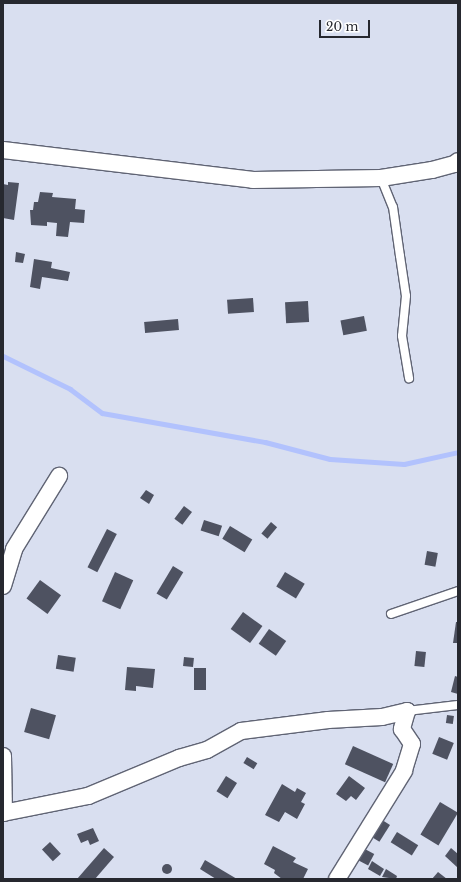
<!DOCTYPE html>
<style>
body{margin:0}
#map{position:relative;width:461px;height:882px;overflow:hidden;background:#d9dff0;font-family:"Libre Baskerville",serif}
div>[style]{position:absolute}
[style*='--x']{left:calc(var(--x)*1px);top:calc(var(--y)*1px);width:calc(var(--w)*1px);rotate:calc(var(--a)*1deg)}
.stream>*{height:5px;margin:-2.5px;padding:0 2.5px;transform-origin:2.5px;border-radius:2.5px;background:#b2c2fd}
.building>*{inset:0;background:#4e5261;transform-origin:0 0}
.round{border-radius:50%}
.roads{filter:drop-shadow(1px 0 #606474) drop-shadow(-1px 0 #606474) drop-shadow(0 1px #606474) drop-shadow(0 -1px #606474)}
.service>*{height:8px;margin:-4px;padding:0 4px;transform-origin:4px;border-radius:4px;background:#fff}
.minor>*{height:16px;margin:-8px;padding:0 8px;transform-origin:8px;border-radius:8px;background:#fff}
span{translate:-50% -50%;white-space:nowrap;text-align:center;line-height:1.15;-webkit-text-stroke:4px #fff;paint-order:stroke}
.frame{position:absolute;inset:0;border:4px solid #26282f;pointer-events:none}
.scale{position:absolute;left:319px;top:20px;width:51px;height:18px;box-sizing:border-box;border:2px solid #26282f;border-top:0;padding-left:5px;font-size:12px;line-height:14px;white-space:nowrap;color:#26282f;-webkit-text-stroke:3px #fff;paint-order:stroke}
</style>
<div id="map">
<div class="stream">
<div style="--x:3;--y:356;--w:75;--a:26.2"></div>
<div style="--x:70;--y:389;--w:40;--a:37"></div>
<div style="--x:102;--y:413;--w:166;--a:10.1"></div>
<div style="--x:265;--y:442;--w:67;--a:14.7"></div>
<div style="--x:330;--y:459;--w:74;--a:3.9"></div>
<div style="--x:404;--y:464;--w:55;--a:-12.5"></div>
</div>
<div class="building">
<div style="clip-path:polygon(8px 182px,19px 183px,14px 220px,3px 218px,3px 184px,8px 185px)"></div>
<div style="clip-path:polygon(40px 192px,53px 193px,52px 197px,76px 199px,75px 209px,85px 210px,84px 223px,70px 222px,68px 237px,56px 236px,57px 223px,47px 222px,47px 226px,31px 225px,30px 210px,33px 210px,34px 202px,38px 202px)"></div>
<div style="clip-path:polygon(16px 252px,25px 254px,23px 263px,15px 262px)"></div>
<div style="clip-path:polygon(34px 259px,52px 262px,51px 268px,70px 272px,68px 281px,42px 277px,40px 289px,30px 287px)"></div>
<div style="left:253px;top:298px;width:14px;height:26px;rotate:86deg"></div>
<div style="left:308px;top:301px;width:21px;height:23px;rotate:87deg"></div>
<div style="left:364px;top:316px;width:15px;height:24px;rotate:79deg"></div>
<div style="left:178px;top:319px;width:11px;height:34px;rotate:85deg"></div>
<div style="clip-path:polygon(146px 490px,154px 495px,149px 504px,140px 498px)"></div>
<div style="left:184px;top:506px;width:10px;height:16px;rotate:37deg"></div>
<div style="left:204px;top:520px;width:19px;height:11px;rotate:18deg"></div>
<div style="left:271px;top:522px;width:8px;height:15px;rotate:40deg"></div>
<div style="left:230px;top:526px;width:26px;height:15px;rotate:31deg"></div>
<div style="left:107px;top:529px;width:11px;height:43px;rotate:27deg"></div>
<div style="left:427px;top:551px;width:11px;height:14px;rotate:10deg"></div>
<div style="left:173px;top:566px;width:12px;height:32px;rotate:31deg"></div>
<div style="left:115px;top:572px;width:20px;height:32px;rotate:24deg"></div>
<div style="left:285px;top:572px;width:23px;height:17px;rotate:31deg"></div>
<div style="left:40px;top:580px;width:26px;height:23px;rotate:36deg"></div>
<div style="left:243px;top:612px;width:24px;height:21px;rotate:36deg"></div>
<div style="clip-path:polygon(456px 622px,458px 622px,458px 643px,453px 643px)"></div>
<div style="left:269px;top:629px;width:21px;height:18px;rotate:35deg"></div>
<div style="left:416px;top:651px;width:10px;height:15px;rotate:6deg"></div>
<div style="left:58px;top:655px;width:18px;height:14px;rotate:9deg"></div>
<div style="left:184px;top:657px;width:10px;height:9px;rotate:6deg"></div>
<div style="clip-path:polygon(127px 667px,155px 669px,153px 688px,136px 686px,136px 691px,125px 690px)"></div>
<div style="left:206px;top:668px;width:22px;height:12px;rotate:90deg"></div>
<div style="clip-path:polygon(455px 676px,458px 677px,458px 694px,451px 692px)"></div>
<div style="left:31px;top:708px;width:26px;height:25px;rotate:16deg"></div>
<div style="left:447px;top:715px;width:7px;height:8px;rotate:8deg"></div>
<div style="left:439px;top:737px;width:16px;height:18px;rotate:22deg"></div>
<div style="left:353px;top:746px;width:44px;height:20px;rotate:24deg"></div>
<div style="left:247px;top:757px;width:12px;height:7px;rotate:31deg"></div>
<div style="left:226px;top:776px;width:13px;height:18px;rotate:32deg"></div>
<div style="clip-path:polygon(349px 776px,365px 788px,356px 800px,351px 796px,346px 801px,336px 794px)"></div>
<div style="clip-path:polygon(282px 784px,295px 792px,297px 788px,306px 793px,301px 802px,305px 804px,297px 819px,285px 812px,279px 822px,265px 815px)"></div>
<div style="left:440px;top:802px;width:21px;height:38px;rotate:31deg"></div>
<div style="left:379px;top:818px;width:13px;height:20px;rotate:32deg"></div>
<div style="clip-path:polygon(93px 828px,99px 841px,90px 845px,88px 840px,81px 843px,77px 834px)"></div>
<div style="left:397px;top:832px;width:25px;height:12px;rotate:32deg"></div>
<div style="left:50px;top:842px;width:16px;height:11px;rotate:47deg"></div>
<div style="clip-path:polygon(273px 846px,296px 858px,293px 862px,308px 869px,303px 879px,282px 879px,274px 873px,275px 870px,264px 864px)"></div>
<div style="left:361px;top:847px;width:15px;height:13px;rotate:28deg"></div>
<div style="clip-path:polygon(104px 848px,114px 857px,95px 879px,77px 879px)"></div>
<div style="clip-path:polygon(451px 848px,458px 854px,458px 868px,445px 856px)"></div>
<div style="clip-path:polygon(205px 860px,237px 879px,216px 879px,200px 869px)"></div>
<div style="clip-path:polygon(372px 861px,384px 869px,380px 876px,368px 869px)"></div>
<div class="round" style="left:162px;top:864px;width:10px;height:10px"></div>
<div style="clip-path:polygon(386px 869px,397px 876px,396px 879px,382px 877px)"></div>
<div style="clip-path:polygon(438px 872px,447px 879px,432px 879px)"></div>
</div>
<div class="roads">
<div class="service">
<div style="--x:381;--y:178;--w:31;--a:68"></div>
<div style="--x:393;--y:207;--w:49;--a:81.9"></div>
<div style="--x:400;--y:256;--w:40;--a:81.5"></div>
<div style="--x:406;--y:296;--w:40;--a:95.7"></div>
<div style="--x:402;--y:336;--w:43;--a:80.5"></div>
<div style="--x:391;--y:614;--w:71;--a:-18.9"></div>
<div style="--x:407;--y:711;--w:51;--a:-6.7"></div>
</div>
<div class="minor">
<div style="--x:3;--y:150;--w:252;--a:6.8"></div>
<div style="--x:253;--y:180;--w:128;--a:-0.9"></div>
<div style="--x:381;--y:178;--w:52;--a:-8.9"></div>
<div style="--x:432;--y:170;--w:24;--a:-15"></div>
<div style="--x:455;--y:164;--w:4;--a:-45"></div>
<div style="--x:3;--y:586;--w:39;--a:-73"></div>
<div style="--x:14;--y:549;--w:86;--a:-58.3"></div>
<div style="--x:3;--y:756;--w:57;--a:89"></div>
<div style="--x:3;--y:813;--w:87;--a:-11.3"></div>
<div style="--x:88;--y:796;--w:99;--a:-22.7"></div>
<div style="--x:179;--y:758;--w:29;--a:-16"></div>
<div style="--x:207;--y:750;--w:39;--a:-29"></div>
<div style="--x:241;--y:731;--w:88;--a:-7.2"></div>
<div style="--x:328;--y:720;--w:54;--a:-3.2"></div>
<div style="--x:382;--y:717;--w:26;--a:-13"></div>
<div style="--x:407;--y:711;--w:19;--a:106"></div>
<div style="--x:402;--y:729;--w:18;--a:56"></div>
<div style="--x:412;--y:744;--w:28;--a:107"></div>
<div style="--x:404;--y:771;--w:127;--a:121.8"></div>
</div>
</div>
<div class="frame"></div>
<div class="scale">20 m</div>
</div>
